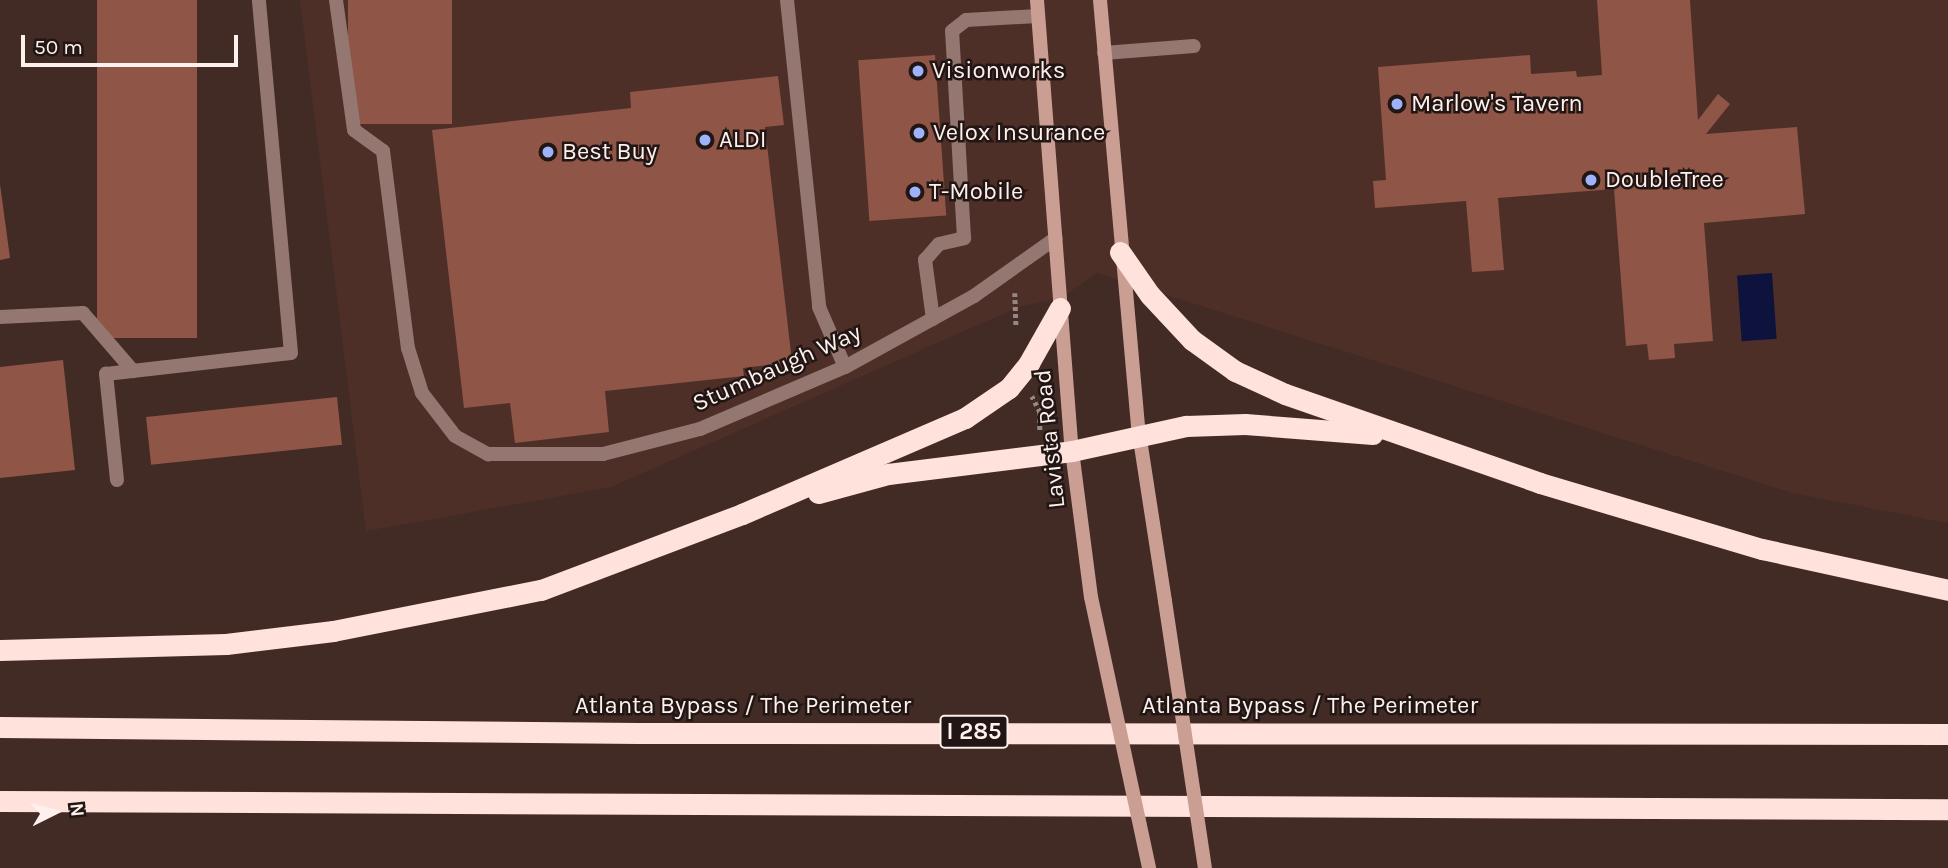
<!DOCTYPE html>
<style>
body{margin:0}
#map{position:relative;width:1948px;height:868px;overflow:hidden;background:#422b25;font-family:Karla,sans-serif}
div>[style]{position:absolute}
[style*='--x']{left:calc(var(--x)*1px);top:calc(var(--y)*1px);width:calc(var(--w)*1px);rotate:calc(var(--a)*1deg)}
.built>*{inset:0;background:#4e2f28}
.water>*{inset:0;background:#0d133d;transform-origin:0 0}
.building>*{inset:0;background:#8f5547;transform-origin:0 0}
.path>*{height:4.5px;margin-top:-2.25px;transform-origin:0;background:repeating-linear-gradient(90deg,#988682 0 3.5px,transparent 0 7px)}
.service>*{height:14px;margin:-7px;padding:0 7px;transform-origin:7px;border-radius:7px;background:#937770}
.minor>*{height:14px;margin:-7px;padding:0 7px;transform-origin:7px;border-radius:7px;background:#937770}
.secondary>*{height:14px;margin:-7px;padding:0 7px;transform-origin:7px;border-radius:7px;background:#ca9e93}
.motorway>*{height:21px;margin:-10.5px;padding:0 10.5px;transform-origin:10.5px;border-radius:10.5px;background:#fee2db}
.secondary-bridge>*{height:14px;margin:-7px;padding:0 7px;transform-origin:7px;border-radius:7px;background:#ca9e93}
.dots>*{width:19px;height:19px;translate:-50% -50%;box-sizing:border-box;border:4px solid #211614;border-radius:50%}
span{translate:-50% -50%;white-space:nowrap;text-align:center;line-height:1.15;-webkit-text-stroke:5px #211614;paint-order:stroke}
.shield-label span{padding:2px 5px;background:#211614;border:2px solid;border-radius:5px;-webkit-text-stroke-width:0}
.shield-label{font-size:23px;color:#fdf0ed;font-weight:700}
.poi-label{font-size:24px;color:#fdf0ed}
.left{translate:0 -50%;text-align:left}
.street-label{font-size:24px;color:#fdf0ed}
.north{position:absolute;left:21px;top:777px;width:70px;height:70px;-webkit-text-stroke:5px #211614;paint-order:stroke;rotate:84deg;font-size:19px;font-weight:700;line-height:28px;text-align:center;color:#fdf0ed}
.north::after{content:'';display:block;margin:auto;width:24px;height:32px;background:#fdf0ed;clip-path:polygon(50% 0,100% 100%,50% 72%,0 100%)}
.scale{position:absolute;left:21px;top:35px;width:217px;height:32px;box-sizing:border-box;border:4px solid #fdf0ed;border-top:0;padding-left:9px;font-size:21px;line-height:24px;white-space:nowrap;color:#fdf0ed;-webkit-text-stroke:5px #211614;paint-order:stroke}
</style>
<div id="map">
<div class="built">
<div style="clip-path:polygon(300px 0,1948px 0,1948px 523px,1793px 493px,1097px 273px,1059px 299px,1021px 306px,611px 487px,366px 531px)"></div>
</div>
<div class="water">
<div style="left:1772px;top:273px;width:66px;height:35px;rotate:86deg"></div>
</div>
<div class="building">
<div style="left:97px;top:0;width:100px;height:338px"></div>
<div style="left:348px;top:0;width:104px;height:124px"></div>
<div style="clip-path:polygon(1597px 0,1690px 0,1698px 120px,1718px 94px,1730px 104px,1706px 134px,1797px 127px,1805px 214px,1704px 223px,1713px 341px,1674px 344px,1675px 358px,1649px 360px,1647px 344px,1626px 346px,1614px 189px,1498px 198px,1504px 270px,1472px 272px,1466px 201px,1375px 208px,1373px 181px,1386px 180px,1378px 67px,1530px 55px,1531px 74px,1576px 71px,1577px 77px,1602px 75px)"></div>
<div style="left:935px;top:55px;width:161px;height:77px;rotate:86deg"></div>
<div style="clip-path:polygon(778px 76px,784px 125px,765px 127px,792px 362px,743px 368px,744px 376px,605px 391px,609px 432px,515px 443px,510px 403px,464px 408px,432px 130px,631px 108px,630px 92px)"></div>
<div style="clip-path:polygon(0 184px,10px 258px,0 260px)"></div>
<div style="clip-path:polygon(63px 360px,75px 470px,0 478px,0 367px)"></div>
<div style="left:337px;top:397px;width:48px;height:192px;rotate:84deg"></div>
</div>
<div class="path">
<div style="--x:1015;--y:293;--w:34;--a:88"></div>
<div style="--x:1032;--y:396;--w:18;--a:63"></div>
<div style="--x:1040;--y:412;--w:19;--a:90"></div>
</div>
<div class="service">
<div style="--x:336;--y:0;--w:131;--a:82.1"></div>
<div style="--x:354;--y:130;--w:36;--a:36"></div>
<div style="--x:383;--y:151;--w:199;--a:82.8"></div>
<div style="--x:408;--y:348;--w:47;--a:72.7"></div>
<div style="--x:422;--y:393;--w:54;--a:52.5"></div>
<div style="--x:455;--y:436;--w:38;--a:29"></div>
<div style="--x:787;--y:0;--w:309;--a:84"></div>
<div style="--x:819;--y:307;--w:65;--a:66.6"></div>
<div style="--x:1104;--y:53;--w:90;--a:-4.4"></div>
<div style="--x:933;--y:319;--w:60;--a:-97.7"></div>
<div style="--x:925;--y:260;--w:21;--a:-49"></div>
<div style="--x:939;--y:244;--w:26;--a:-13"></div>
<div style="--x:964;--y:238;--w:207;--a:-93.3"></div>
<div style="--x:952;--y:31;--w:18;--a:-38"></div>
<div style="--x:966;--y:20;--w:72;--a:-3.2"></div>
</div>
<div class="minor">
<div style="--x:0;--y:317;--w:83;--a:-2.8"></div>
<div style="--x:83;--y:313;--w:77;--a:49.2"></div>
<div style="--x:488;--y:454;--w:115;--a:0"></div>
<div style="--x:603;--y:454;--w:100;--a:-14.5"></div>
<div style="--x:700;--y:429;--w:158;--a:-23.2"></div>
<div style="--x:845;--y:367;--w:147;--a:-28.8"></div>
<div style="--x:974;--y:296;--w:100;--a:-35.3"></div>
<div style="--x:117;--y:480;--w:107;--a:-95.9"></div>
<div style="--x:106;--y:374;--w:186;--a:-6.5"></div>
<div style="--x:291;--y:353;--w:354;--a:-95.2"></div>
</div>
<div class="secondary">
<div style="--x:1037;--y:0;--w:452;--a:85.6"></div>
<div style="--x:1072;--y:451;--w:147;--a:82.6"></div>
<div style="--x:1100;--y:0;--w:435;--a:84.9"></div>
<div style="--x:1139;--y:433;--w:170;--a:81.2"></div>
</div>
<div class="motorway">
<div style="--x:1120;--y:252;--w:52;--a:55.1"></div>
<div style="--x:1150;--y:295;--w:62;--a:47"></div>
<div style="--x:1192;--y:340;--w:53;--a:35.8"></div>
<div style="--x:1235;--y:371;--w:55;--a:24.7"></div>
<div style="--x:1285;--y:394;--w:270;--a:19.2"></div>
<div style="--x:1540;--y:483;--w:232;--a:16.6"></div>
<div style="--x:1762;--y:549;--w:190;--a:12.4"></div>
<div style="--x:818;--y:493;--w:73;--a:-15.2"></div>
<div style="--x:888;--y:474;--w:185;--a:-7.1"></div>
<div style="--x:1072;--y:451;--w:117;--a:-12.4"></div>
<div style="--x:1186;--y:426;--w:59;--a:-1.9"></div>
<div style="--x:1245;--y:424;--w:128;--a:4.5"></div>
<div style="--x:0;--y:650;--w:226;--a:-1.5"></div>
<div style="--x:226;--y:644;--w:108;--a:-6.9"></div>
<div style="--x:333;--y:631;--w:212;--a:-11.2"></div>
<div style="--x:541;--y:590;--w:215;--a:-20.7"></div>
<div style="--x:742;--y:514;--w:243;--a:-23.3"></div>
<div style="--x:965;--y:418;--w:53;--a:-34.3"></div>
<div style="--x:1009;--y:388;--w:32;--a:-51"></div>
<div style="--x:1029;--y:363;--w:63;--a:-60.6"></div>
<div style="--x:0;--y:727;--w:638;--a:0.54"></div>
<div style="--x:638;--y:733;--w:1310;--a:0.04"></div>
<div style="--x:0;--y:801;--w:1948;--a:0.24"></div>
</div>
<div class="secondary-bridge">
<div style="--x:1091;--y:597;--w:277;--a:77.9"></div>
<div style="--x:1165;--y:601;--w:270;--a:81.5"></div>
</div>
<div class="dots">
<div style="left:918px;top:71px;background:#9fb3fd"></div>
<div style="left:1397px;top:104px;background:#9fb3fd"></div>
<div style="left:919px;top:133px;background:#9fb3fd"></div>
<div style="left:705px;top:140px;background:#9fb3fd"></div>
<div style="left:548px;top:152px;background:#9fb3fd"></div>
<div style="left:1591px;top:180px;background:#9fb3fd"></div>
<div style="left:915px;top:192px;background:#9fb3fd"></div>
</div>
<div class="shield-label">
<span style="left:974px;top:732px">I 285</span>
</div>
<div class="poi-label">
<span class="left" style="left:932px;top:71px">Visionworks</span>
<span class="left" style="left:1411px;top:104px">Marlow's Tavern</span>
<span class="left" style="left:933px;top:133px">Velox Insurance</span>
<span class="left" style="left:719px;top:140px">ALDI</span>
<span class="left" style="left:562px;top:152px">Best Buy</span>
<span class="left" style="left:1605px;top:180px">DoubleTree</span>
<span class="left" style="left:929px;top:192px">T-Mobile</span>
</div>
<div class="street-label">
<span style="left:777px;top:368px;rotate:-24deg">Stumbaugh Way</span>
<span style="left:1050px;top:439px;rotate:-96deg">Lavista Road</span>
<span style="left:743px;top:706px">Atlanta Bypass / The Perimeter</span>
<span style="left:1310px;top:706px">Atlanta Bypass / The Perimeter</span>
</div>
<div class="north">N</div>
<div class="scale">50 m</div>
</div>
